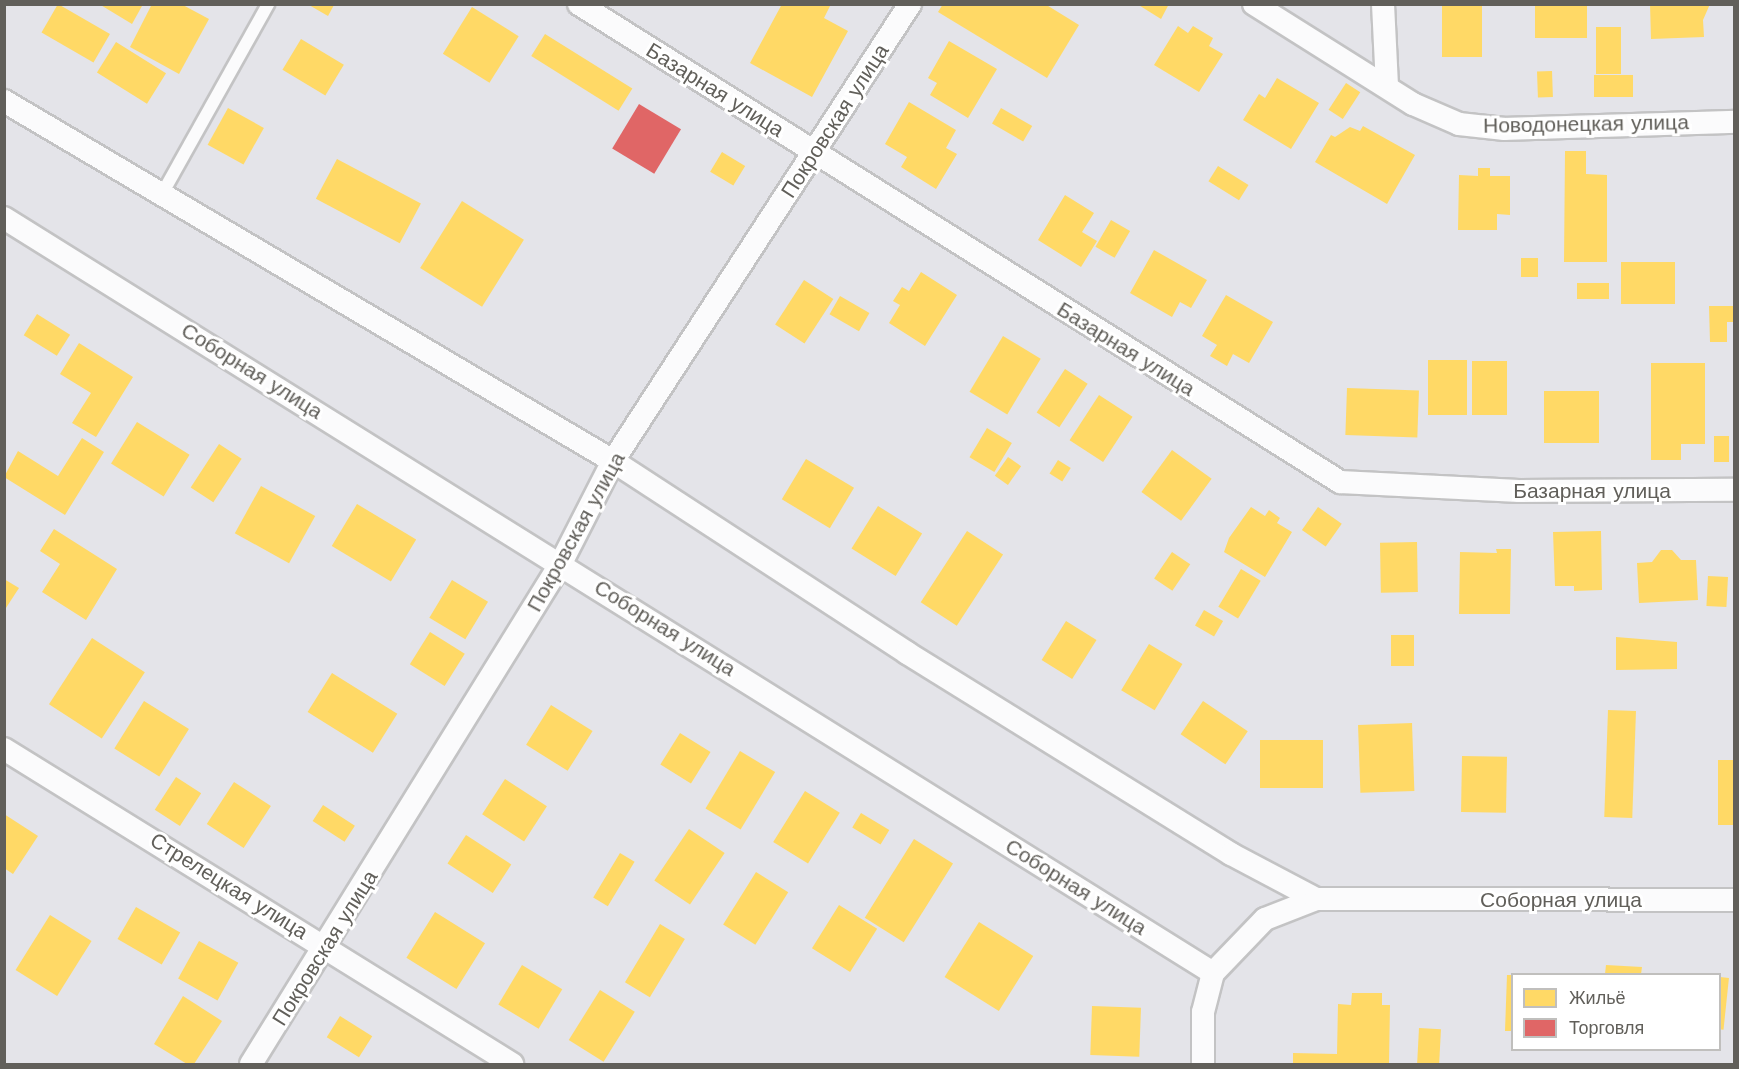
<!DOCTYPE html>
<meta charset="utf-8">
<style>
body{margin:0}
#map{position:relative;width:1739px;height:1069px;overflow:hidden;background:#e4e4e9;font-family:"Work Sans",sans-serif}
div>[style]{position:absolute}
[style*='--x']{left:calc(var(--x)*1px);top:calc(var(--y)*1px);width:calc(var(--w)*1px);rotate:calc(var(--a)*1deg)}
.homes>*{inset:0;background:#ffd966;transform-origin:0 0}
.shops>*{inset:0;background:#e06666;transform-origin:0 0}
.roads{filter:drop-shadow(2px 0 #c3c3c4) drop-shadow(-2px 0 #c3c3c4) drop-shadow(0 2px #c3c3c4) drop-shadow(0 -2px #c3c3c4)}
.lane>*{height:12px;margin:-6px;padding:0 6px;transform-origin:6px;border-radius:6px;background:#fbfbfc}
.street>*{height:22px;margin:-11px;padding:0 11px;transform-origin:11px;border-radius:11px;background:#fbfbfc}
span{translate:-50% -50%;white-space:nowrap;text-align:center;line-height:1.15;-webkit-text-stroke:6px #fff;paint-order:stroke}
.street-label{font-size:21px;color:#615f5a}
.frame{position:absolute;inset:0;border:6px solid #615f5a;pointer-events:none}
.legend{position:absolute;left:1511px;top:973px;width:210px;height:78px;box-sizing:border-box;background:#fff;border:2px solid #c0bfbd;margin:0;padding:8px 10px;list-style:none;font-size:18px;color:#615f5a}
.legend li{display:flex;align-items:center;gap:12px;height:30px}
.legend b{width:30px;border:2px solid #c0bfbd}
</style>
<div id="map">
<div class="homes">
<div style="left:58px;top:4px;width:60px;height:33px;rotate:30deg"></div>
<div style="clip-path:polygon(99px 4px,139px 4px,142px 6px,132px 24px)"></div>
<div style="clip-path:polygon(152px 4px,181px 4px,209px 19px,179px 74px,130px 47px)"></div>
<div style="clip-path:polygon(782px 4px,831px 4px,824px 18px,848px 31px,812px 97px,750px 63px)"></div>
<div style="clip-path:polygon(943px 4px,1045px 4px,1079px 25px,1047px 78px,938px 12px)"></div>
<div style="clip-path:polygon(1137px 4px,1169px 4px,1161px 19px)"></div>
<div style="left:1442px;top:4px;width:40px;height:53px"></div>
<div style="left:1535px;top:4px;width:52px;height:34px"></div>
<div style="clip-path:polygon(1650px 4px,1710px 4px,1703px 20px,1704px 37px,1651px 39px)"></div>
<div style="clip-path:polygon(309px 5px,334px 5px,328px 16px)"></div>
<div style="left:472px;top:7px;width:55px;height:55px;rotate:32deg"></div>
<div style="clip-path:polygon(1178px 26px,1188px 33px,1193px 26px,1213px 38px,1209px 46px,1223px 54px,1199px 92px,1154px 65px)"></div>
<div style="left:1596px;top:27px;width:25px;height:47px"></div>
<div style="left:545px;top:34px;width:103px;height:26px;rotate:32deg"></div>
<div style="left:301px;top:39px;width:50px;height:36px;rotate:31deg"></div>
<div style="clip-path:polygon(949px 41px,997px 69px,968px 118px,930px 95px,937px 83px,928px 78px)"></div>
<div style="left:116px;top:42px;width:59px;height:36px;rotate:32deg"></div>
<div style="left:1552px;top:71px;width:26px;height:15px;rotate:88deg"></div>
<div style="left:1633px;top:75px;width:22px;height:39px;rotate:90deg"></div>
<div style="clip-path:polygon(1277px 78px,1319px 103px,1291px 149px,1243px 120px,1259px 94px,1265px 98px)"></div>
<div style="left:1346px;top:83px;width:17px;height:32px;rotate:33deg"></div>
<div style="clip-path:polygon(909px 102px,956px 130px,946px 148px,957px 154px,936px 189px,901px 167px,907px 157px,885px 144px)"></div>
<div style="left:228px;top:108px;width:41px;height:42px;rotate:29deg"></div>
<div style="left:1001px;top:108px;width:36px;height:18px;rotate:30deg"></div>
<div style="clip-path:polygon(1363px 126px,1415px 155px,1387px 204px,1315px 162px,1331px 135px,1335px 137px,1350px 127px,1360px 131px)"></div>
<div style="clip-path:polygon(1565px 151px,1586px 151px,1586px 174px,1607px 175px,1607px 262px,1564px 262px)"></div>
<div style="left:722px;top:152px;width:27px;height:23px;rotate:31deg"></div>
<div style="left:337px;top:159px;width:95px;height:45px;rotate:28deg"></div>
<div style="left:1218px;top:166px;width:36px;height:18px;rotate:32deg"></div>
<div style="clip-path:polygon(1478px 168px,1490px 168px,1490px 176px,1510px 176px,1510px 215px,1497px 214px,1497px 230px,1458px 230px,1459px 175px,1478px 176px)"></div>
<div style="clip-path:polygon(1065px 195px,1094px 213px,1082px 232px,1097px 241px,1081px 267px,1038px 240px)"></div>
<div style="left:462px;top:201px;width:73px;height:79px;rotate:32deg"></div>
<div style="left:1111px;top:220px;width:22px;height:31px;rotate:30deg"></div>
<div style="clip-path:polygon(1154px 250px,1207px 280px,1191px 308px,1180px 302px,1172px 317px,1130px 293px)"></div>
<div style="left:1521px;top:258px;width:17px;height:19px"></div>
<div style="left:1675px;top:262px;width:42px;height:54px;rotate:90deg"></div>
<div style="clip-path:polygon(921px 272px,957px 295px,925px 346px,889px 323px,900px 305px,893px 301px,902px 287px,909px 291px)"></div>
<div style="left:804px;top:280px;width:35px;height:53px;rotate:33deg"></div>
<div style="left:1577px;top:283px;width:32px;height:16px"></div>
<div style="clip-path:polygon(1226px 295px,1273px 322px,1249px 363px,1233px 354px,1227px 366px,1210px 356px,1217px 345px,1202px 336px)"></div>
<div style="left:840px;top:296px;width:34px;height:21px;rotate:30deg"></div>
<div style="clip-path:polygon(1709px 306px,1734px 306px,1734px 322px,1727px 322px,1727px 342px,1710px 342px)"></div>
<div style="left:37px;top:314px;width:39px;height:25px;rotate:32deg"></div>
<div style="left:1003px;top:336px;width:44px;height:65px;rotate:31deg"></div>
<div style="clip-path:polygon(79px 343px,133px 377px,96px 437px,72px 423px,91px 393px,60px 374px)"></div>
<div style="left:1428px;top:360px;width:39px;height:55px"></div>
<div style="left:1472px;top:361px;width:35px;height:54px"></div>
<div style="clip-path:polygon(1651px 363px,1705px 363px,1705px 444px,1681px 444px,1681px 460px,1651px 460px)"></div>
<div style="left:1065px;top:369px;width:27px;height:52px;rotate:33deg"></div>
<div style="left:1347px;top:388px;width:72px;height:47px;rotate:2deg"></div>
<div style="left:1544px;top:391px;width:55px;height:52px"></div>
<div style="left:1099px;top:395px;width:40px;height:54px;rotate:33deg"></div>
<div style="left:137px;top:422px;width:62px;height:49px;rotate:32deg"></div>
<div style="left:987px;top:428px;width:29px;height:34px;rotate:31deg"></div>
<div style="left:1729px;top:436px;width:26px;height:15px;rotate:90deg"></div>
<div style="clip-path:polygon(82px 438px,104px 452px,65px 515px,4px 477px,18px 451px,58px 476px)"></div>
<div style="left:219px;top:444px;width:27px;height:52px;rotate:33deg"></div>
<div style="left:1172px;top:450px;width:49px;height:52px;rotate:36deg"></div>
<div style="left:1008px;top:457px;width:16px;height:23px;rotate:35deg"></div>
<div style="left:806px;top:459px;width:56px;height:47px;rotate:31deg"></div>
<div style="left:1058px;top:460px;width:15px;height:16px;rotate:32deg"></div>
<div style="left:261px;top:486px;width:62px;height:54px;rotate:29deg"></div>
<div style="left:357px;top:504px;width:69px;height:49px;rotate:31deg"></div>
<div style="left:878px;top:506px;width:52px;height:50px;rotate:32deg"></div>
<div style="clip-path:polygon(1251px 507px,1265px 516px,1269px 510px,1280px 518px,1277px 523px,1292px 532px,1265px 577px,1224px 552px,1229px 538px)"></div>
<div style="left:1318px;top:507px;width:29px;height:28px;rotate:35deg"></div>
<div style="clip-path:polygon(54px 529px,117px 569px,86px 620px,42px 592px,60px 564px,40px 551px)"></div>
<div style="left:967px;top:531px;width:43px;height:85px;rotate:33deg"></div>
<div style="clip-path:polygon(1601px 531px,1602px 590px,1574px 591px,1574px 586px,1555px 586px,1553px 532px)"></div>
<div style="left:1417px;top:542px;width:50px;height:37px;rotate:89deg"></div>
<div style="clip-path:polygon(1496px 549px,1511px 549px,1510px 614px,1459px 614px,1460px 552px,1497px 553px)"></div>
<div style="clip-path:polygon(1661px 550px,1672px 550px,1681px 560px,1696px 560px,1698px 600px,1639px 603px,1637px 563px,1652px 562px)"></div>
<div style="left:1172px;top:552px;width:22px;height:32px;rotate:34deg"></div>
<div style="left:1241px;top:569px;width:23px;height:44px;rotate:31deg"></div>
<div style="left:1708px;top:576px;width:20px;height:30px;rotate:3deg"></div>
<div style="clip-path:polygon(4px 579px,19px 588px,4px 611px)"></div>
<div style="left:452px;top:580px;width:42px;height:44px;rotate:31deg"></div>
<div style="left:1204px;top:610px;width:22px;height:18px;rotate:30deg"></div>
<div style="left:1066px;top:621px;width:36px;height:46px;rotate:32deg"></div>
<div style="left:430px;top:632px;width:41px;height:38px;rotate:32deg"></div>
<div style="left:1391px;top:635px;width:23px;height:31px"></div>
<div style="clip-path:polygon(1616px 637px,1677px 642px,1677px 669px,1616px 670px)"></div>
<div style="left:92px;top:638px;width:63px;height:79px;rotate:33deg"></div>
<div style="left:1149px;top:644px;width:39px;height:54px;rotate:31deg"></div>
<div style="left:332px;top:673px;width:77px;height:46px;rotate:32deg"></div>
<div style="left:144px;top:701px;width:53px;height:56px;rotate:32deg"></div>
<div style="left:1203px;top:701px;width:54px;height:40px;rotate:34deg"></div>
<div style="left:551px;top:705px;width:49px;height:47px;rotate:32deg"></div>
<div style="left:1608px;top:710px;width:28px;height:107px;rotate:2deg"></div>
<div style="left:1412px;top:723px;width:68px;height:54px;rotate:88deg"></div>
<div style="left:680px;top:733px;width:36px;height:37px;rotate:32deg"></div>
<div style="left:1260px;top:740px;width:63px;height:48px"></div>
<div style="left:740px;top:751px;width:41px;height:67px;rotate:31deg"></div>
<div style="left:1462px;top:756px;width:45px;height:56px;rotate:1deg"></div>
<div style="left:1718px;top:760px;width:16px;height:65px"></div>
<div style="left:176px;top:777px;width:30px;height:39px;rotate:33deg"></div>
<div style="left:505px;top:779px;width:50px;height:42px;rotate:33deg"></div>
<div style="left:234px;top:782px;width:44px;height:50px;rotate:33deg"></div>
<div style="left:805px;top:791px;width:41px;height:60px;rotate:32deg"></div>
<div style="left:323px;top:805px;width:38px;height:19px;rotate:33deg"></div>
<div style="left:861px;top:813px;width:33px;height:17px;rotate:31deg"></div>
<div style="clip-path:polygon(4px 814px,38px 836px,13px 874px,4px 868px)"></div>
<div style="left:689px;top:829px;width:43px;height:62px;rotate:34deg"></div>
<div style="left:466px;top:835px;width:54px;height:34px;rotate:33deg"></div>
<div style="left:914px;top:839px;width:46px;height:93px;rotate:32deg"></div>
<div style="left:620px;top:853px;width:17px;height:52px;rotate:31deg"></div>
<div style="left:756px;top:872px;width:38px;height:62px;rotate:32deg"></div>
<div style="left:839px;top:905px;width:45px;height:51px;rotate:32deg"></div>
<div style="left:136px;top:907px;width:51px;height:37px;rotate:30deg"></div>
<div style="left:435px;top:912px;width:59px;height:54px;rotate:32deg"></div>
<div style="left:50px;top:915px;width:49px;height:65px;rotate:32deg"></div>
<div style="left:979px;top:922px;width:64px;height:65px;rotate:32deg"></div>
<div style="left:660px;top:924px;width:29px;height:68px;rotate:31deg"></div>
<div style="left:199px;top:941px;width:45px;height:43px;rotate:29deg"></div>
<div style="left:522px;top:965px;width:47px;height:46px;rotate:31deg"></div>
<div style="clip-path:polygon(1606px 965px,1642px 967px,1641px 974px,1605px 974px)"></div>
<div style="clip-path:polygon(1507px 975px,1512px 975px,1512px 1031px,1505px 1031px)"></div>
<div style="left:1720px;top:977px;width:9px;height:52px;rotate:6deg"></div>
<div style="left:600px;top:990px;width:41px;height:59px;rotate:32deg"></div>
<div style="clip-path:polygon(1352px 993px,1382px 993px,1382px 1005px,1390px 1005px,1389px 1064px,1293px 1064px,1293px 1053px,1337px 1054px,1338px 1004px,1351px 1005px)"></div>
<div style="clip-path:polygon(183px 996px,222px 1021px,194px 1064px,187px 1064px,154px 1044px)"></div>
<div style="left:1092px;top:1006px;width:49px;height:49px;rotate:2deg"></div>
<div style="left:340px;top:1016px;width:38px;height:25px;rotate:32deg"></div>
<div style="left:1419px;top:1028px;width:22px;height:36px;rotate:3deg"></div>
</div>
<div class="shops">
<div style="left:639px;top:104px;width:49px;height:52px;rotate:31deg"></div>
</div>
<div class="roads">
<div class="lane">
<div style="--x:162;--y:194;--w:218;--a:-60.8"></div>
</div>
<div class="street">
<div style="--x:579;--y:4;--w:899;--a:32.13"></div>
<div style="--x:1340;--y:482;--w:179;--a:2.9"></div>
<div style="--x:1519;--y:491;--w:215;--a:-0.3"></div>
<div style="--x:1254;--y:4;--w:188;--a:32.2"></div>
<div style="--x:1413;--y:104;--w:50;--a:23.5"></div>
<div style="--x:1459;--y:124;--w:46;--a:6.2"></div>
<div style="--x:1505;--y:129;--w:229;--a:-1.8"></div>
<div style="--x:1383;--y:4;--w:82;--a:87.2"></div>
<div style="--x:4;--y:101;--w:707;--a:30.59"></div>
<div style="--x:613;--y:461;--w:351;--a:33.1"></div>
<div style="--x:907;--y:653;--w:381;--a:31.8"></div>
<div style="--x:1231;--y:854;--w:96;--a:27.9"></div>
<div style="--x:4;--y:218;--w:1425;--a:31.98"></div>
<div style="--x:4;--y:749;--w:598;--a:31.8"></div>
<div style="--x:251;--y:1064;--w:589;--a:-58.25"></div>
<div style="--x:561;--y:563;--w:114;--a:-63"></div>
<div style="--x:613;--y:461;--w:545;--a:-56.98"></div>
<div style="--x:1203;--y:1064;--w:52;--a:-90"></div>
<div style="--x:1203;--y:1012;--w:40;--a:-75.6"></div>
<div style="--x:1213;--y:973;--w:75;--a:-46.1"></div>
<div style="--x:1265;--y:919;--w:55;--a:-21.4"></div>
<div style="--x:1316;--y:899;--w:418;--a:0.1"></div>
</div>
</div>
<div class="street-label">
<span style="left:715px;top:90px;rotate:32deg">Базарная улица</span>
<span style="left:835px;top:121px;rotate:-57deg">Покровская улица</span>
<span style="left:1586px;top:124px;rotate:-1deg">Новодонецкая улица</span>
<span style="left:1126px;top:349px;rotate:32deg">Базарная улица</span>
<span style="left:252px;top:371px;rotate:32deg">Соборная улица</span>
<span style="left:1592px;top:491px">Базарная улица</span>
<span style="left:576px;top:532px;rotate:-61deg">Покровская улица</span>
<span style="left:665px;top:628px;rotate:32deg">Соборная улица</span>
<span style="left:229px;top:886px;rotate:32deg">Стрелецкая улица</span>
<span style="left:1076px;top:887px;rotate:32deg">Соборная улица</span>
<span style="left:1561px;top:900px">Соборная улица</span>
<span style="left:325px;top:948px;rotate:-58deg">Покровская улица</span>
</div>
<div class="frame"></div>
<ul class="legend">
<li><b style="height:16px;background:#ffd966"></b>Жильё</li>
<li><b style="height:16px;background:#e06666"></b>Торговля</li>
</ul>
</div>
